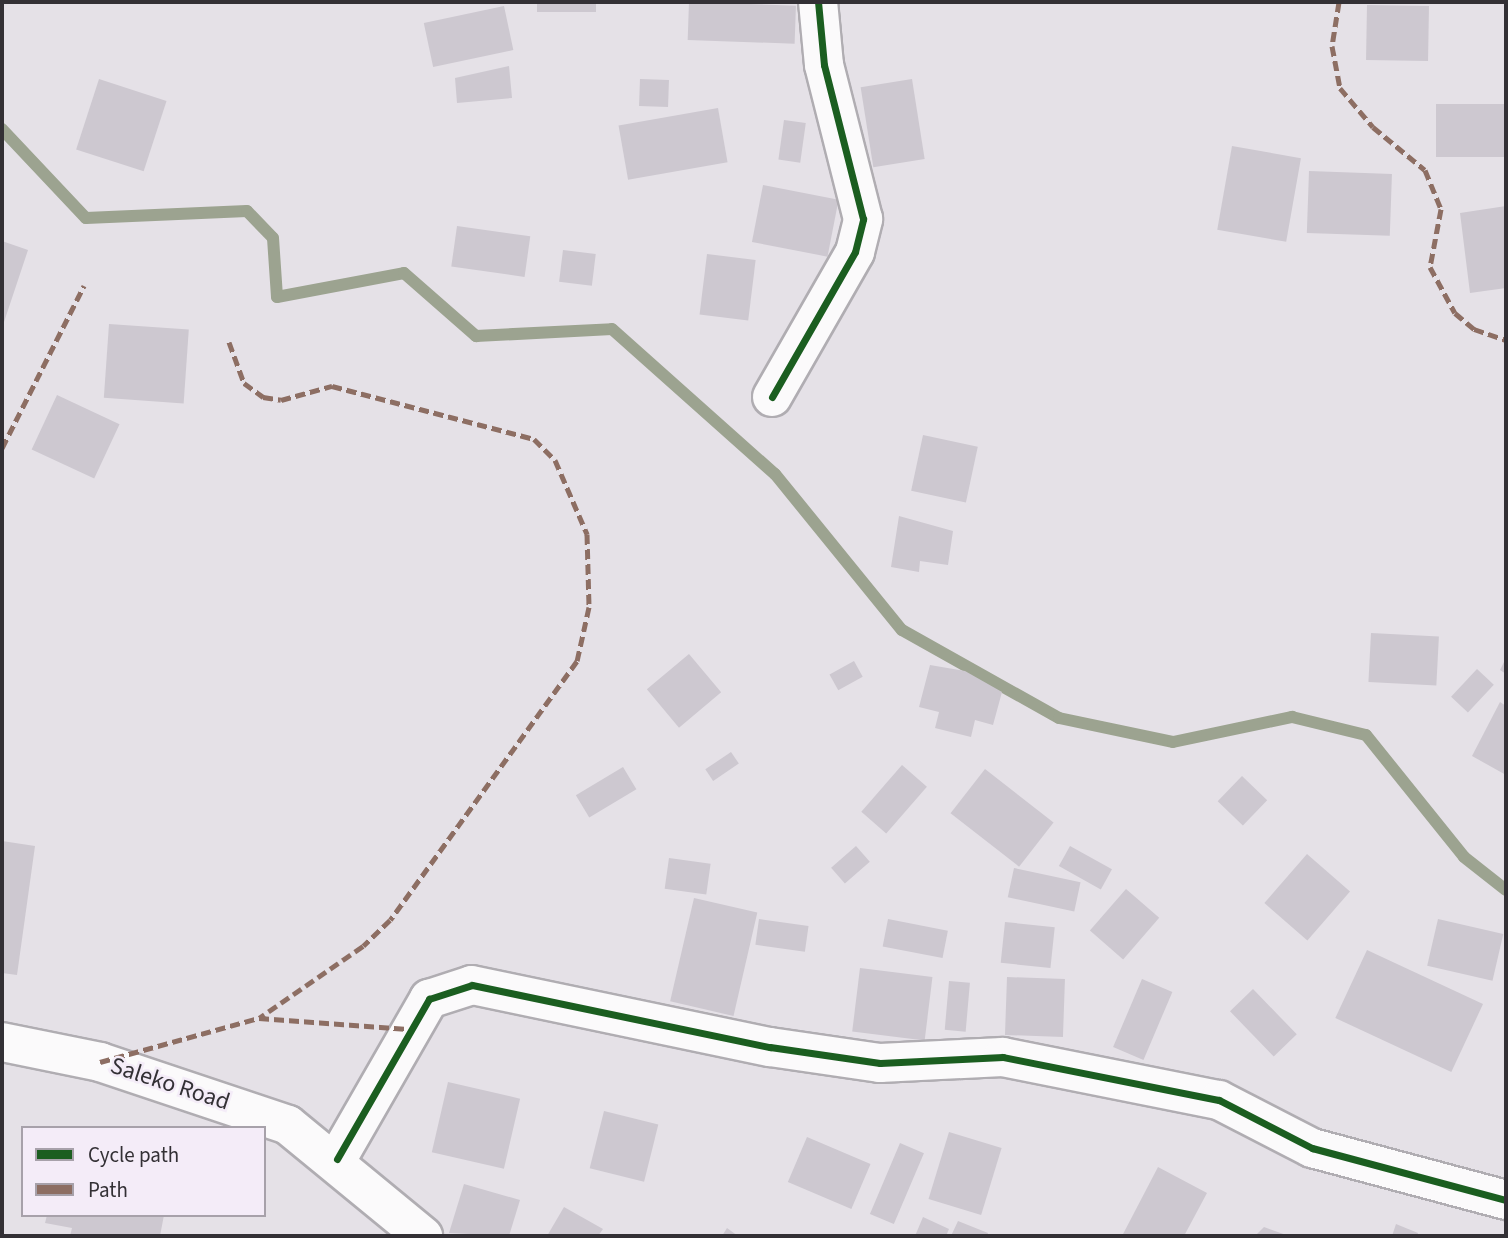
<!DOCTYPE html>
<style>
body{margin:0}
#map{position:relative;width:1508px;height:1238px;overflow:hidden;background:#e5e1e7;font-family:"Source Sans 3",sans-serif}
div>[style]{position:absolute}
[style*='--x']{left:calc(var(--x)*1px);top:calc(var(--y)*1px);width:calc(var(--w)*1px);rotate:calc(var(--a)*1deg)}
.stream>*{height:12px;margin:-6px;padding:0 6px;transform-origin:6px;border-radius:6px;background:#9ca390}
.building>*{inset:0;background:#cdc8d0;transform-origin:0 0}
.roads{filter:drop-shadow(2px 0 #b0adb2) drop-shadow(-2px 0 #b0adb2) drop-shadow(0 2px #b0adb2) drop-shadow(0 -2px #b0adb2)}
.minor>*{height:38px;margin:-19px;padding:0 19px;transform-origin:19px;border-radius:19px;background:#fbfafb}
.quiet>*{height:5px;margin-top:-2.5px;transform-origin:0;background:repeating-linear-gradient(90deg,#8d6e63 0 10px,transparent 0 15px)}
.cycleway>*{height:7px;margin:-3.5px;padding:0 3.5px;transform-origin:3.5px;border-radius:3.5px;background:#1b5e20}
span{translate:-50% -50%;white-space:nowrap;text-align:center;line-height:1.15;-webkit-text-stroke:5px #f4ecf8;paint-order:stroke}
.street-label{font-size:24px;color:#333035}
.frame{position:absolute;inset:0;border:4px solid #333035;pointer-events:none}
.legend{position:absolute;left:21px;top:1126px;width:245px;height:91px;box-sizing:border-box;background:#f4ecf8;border:2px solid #a7a1aa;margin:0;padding:9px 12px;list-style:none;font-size:21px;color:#333035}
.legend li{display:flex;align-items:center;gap:14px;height:35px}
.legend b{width:35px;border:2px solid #a7a1aa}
</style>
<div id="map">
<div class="stream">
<div style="--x:2;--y:129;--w:122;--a:46.7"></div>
<div style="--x:86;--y:218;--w:161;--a:-2.5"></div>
<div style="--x:247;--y:211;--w:37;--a:46"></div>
<div style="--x:273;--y:238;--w:59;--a:86.1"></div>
<div style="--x:277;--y:297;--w:129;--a:-10.7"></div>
<div style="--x:404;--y:273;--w:96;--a:41.2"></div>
<div style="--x:476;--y:336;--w:136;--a:-2.9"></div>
<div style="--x:612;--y:329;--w:218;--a:41.7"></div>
<div style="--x:775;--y:474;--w:201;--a:50.9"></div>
<div style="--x:902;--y:630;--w:180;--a:29.3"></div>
<div style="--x:1059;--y:718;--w:116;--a:11.9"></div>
<div style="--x:1173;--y:742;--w:122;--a:-11.9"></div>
<div style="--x:1292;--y:717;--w:76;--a:13.7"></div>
<div style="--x:1366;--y:735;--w:156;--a:51.2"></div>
<div style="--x:1464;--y:857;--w:53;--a:38.2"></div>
</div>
<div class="building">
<div style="left:537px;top:2px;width:59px;height:10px"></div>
<div style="left:689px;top:2px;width:107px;height:38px;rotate:2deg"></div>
<div style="left:1367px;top:5px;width:62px;height:55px;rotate:1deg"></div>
<div style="left:504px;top:6px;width:45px;height:82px;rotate:78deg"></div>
<div style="clip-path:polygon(509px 66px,512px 98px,457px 103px,455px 78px)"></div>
<div style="left:99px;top:79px;width:71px;height:74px;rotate:18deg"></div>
<div style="left:640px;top:79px;width:29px;height:27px;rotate:2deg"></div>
<div style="left:912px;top:79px;width:81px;height:52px;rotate:81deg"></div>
<div style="left:1506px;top:104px;width:53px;height:70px;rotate:90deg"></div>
<div style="left:718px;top:108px;width:55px;height:101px;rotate:80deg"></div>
<div style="left:784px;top:120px;width:22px;height:40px;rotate:8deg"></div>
<div style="left:1232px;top:146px;width:70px;height:85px;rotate:10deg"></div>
<div style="left:1309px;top:171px;width:83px;height:62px;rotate:2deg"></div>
<div style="left:763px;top:185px;width:77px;height:58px;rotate:11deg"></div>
<div style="clip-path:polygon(1506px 206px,1506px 288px,1470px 293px,1460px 213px)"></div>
<div style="left:457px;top:226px;width:74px;height:41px;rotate:8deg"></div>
<div style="clip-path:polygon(2px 241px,28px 250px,4px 322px,2px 321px)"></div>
<div style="left:563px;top:250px;width:33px;height:32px;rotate:7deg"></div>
<div style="left:707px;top:254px;width:49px;height:61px;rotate:7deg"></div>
<div style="left:109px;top:324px;width:80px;height:74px;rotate:4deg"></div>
<div style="left:57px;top:395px;width:69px;height:60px;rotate:25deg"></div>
<div style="left:923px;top:435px;width:56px;height:57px;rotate:12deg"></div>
<div style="clip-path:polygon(899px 516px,953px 531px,948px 565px,920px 561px,919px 572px,891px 567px)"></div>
<div style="left:1371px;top:633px;width:68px;height:49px;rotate:3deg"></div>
<div style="left:689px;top:654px;width:50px;height:55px;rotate:50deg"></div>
<div style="clip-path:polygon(1506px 658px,1506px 674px,1500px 670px)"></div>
<div style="left:854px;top:661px;width:18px;height:28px;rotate:61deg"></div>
<div style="clip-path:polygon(930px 665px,965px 671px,1002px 692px,993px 725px,975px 720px,971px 737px,935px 728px,939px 712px,919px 707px)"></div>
<div style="left:1477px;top:669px;width:23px;height:38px;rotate:43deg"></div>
<div style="clip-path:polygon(1500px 702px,1506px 706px,1506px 775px,1472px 756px)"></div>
<div style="left:731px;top:752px;width:14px;height:31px;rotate:56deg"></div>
<div style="left:902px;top:765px;width:33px;height:62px;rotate:41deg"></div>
<div style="left:623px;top:767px;width:26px;height:55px;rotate:59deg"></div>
<div style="left:985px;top:769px;width:87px;height:56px;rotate:38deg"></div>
<div style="left:1242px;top:776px;width:35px;height:35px;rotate:44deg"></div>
<div style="clip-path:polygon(2px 841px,35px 846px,17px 975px,2px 973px)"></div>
<div style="left:856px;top:846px;width:21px;height:33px;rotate:49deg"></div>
<div style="left:1070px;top:846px;width:48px;height:23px;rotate:29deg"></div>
<div style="left:1307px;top:854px;width:57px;height:65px;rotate:41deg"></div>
<div style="left:669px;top:858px;width:42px;height:31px;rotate:8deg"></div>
<div style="left:1014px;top:868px;width:68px;height:30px;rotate:12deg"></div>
<div style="left:1126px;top:889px;width:44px;height:55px;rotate:41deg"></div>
<div style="left:694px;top:898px;width:65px;height:106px;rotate:13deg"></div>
<div style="left:759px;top:919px;width:50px;height:26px;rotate:8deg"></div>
<div style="left:888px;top:919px;width:61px;height:28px;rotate:11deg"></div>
<div style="left:1438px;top:919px;width:67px;height:48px;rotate:13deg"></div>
<div style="left:1005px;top:922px;width:50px;height:41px;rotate:6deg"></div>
<div style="left:1367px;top:950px;width:128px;height:75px;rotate:25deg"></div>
<div style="left:860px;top:968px;width:73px;height:64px;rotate:7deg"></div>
<div style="left:1007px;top:977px;width:58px;height:58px;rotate:2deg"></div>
<div style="left:1142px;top:979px;width:33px;height:74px;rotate:23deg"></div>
<div style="left:949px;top:981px;width:21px;height:49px;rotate:5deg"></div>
<div style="left:1253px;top:989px;width:63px;height:32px;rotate:46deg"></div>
<div style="left:448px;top:1082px;width:74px;height:72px;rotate:13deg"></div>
<div style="left:604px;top:1111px;width:56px;height:59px;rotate:14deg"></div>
<div style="left:949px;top:1132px;width:55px;height:70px;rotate:17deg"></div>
<div style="left:807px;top:1137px;width:69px;height:49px;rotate:23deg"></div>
<div style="left:900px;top:1143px;width:26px;height:77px;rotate:23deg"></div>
<div style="clip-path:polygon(1158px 1167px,1207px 1193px,1184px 1236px,1122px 1236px)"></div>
<div style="clip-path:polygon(464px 1184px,520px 1200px,509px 1236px,449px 1233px)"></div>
<div style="clip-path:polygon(564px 1207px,603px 1229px,598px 1236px,547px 1236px)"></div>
<div style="clip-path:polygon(47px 1215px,164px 1215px,160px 1236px,70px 1236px,72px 1228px,45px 1223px)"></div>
<div style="clip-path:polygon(923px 1217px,949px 1229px,946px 1236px,915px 1236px)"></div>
<div style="clip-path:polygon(958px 1221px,988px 1233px,987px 1236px,951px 1236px)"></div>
<div style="clip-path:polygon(1396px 1224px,1418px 1233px,1417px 1236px,1392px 1236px)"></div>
<div style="clip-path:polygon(1264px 1227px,1289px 1236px,1255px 1236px)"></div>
<div style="clip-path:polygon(727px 1228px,738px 1236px,722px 1236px)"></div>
</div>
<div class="roads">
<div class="minor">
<div style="--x:772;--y:397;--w:167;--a:-60.2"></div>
<div style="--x:855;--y:252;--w:34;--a:-76"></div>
<div style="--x:863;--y:219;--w:159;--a:-104.2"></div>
<div style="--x:824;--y:65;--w:63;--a:-95.4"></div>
<div style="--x:2;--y:1042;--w:100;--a:11.5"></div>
<div style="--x:100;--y:1062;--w:198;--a:18.5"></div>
<div style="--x:288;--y:1125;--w:175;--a:39.4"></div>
<div style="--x:337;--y:1159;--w:185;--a:-60.1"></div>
<div style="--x:429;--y:999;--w:45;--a:-18"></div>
<div style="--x:472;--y:985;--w:304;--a:11.8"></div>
<div style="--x:770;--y:1047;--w:111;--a:8.3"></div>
<div style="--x:880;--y:1063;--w:123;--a:-2.8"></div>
<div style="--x:1003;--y:1057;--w:220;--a:11.3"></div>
<div style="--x:1219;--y:1100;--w:105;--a:27.3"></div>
<div style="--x:1312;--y:1148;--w:201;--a:15"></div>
</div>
</div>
<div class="quiet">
<div style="--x:1339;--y:2;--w:45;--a:99"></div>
<div style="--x:1332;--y:46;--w:43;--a:79.2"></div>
<div style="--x:1340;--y:88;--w:51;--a:49.8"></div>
<div style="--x:1373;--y:127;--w:67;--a:39.6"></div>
<div style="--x:1425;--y:170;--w:42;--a:67.7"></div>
<div style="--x:1441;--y:209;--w:59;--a:100.7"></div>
<div style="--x:1430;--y:267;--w:52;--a:61.5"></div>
<div style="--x:1455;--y:313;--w:25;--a:40"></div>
<div style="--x:1474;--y:329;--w:34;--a:19"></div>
<div style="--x:229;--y:342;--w:44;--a:69.9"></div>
<div style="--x:244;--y:383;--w:24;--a:36"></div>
<div style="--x:263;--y:397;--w:18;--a:9"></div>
<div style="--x:281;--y:400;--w:53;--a:-15.4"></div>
<div style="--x:332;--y:386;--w:209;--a:14.7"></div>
<div style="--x:534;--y:439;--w:30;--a:45"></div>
<div style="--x:555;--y:460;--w:81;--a:66.6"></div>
<div style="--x:587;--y:534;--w:73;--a:88.4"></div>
<div style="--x:589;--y:607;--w:55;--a:102.5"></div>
<div style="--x:577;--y:661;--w:319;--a:125.8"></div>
<div style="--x:390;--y:920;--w:37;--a:136"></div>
<div style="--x:363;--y:946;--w:126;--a:145.3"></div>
<div style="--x:2;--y:448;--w:182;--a:-63.2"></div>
<div style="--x:100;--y:1062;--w:165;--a:-15.5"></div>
<div style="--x:259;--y:1018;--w:149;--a:4.2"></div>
</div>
<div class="cycleway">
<div style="--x:772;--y:397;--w:167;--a:-60.2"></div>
<div style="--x:855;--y:252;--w:34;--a:-76"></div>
<div style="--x:863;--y:219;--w:159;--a:-104.2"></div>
<div style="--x:824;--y:65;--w:63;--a:-95.4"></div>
<div style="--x:337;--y:1159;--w:185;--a:-60.1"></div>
<div style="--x:429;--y:999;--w:45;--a:-18"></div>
<div style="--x:472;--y:985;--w:304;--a:11.8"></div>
<div style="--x:770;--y:1047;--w:111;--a:8.3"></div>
<div style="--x:880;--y:1063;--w:123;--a:-2.8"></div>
<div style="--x:1003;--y:1057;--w:220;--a:11.3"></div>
<div style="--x:1219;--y:1100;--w:105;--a:27.3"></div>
<div style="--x:1312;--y:1148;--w:201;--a:15"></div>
</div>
<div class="street-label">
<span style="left:170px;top:1084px;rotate:18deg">Saleko Road</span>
</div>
<div class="frame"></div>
<ul class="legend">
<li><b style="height:9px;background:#1b5e20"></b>Cycle path</li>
<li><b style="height:9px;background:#8d6e63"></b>Path</li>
</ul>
</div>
